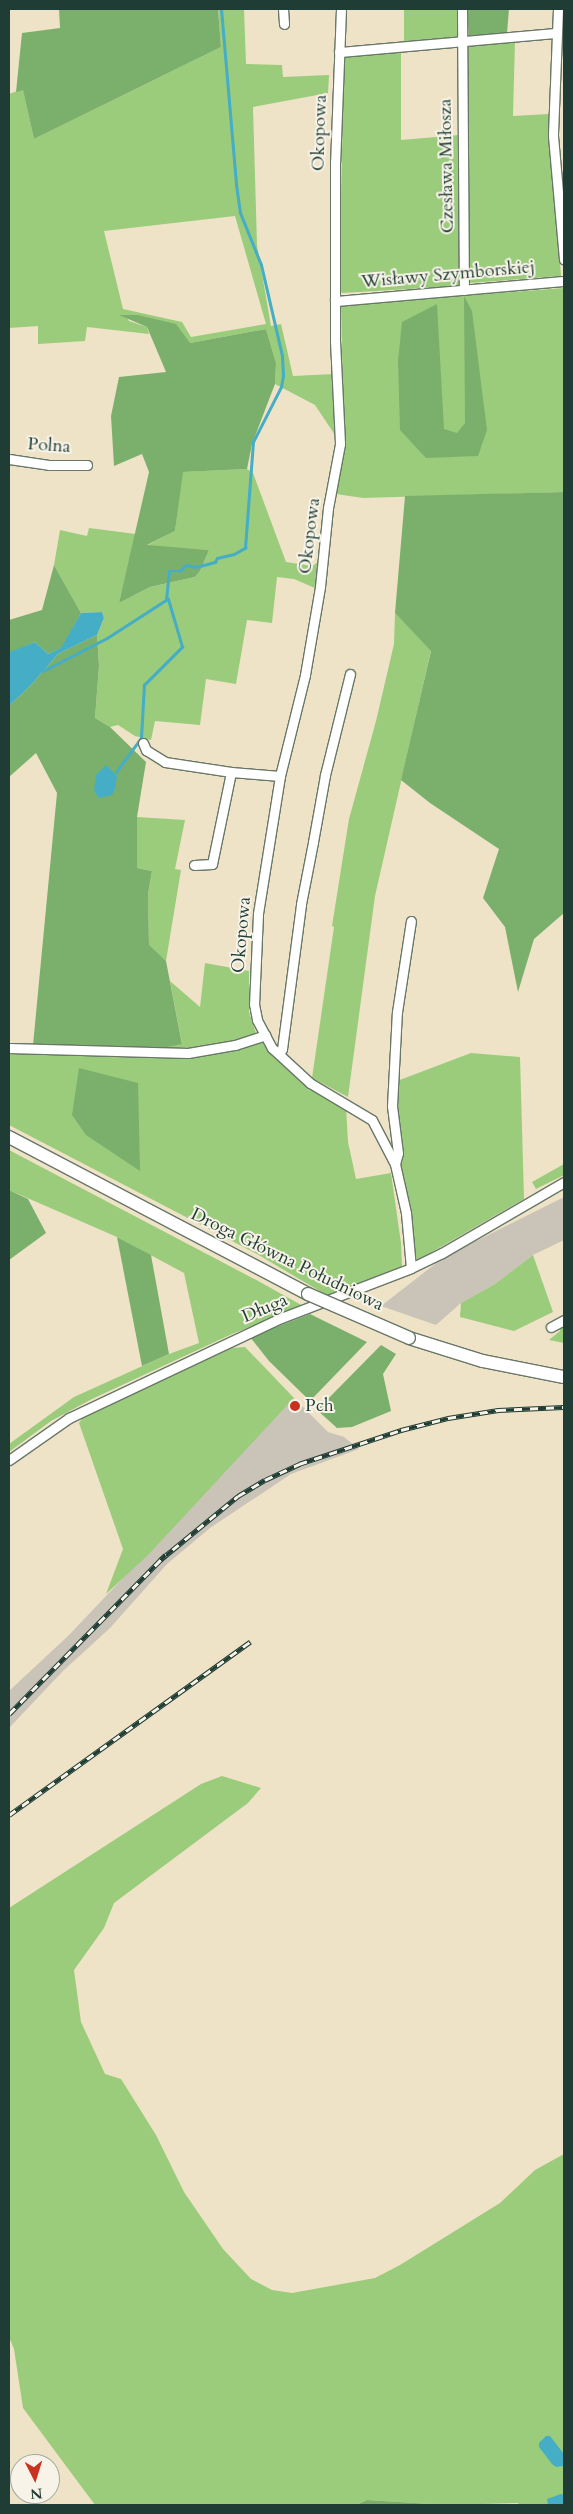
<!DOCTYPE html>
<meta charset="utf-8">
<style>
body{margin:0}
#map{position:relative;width:573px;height:2514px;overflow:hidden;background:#efe3c7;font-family:Cardo,serif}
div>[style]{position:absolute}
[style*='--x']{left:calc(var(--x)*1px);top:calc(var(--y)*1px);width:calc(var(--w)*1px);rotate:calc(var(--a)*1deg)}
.industrial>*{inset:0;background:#cac3b8}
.green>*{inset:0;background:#9acc7c}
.forest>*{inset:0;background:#7bb06c}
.water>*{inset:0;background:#45adc5}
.stream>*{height:2.5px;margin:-1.25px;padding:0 1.25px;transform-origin:1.25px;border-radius:1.25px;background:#45adc5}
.roads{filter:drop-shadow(1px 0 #687767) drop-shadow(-1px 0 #687767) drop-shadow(0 1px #687767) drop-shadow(0 -1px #687767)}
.street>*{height:9px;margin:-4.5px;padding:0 4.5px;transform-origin:4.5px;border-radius:4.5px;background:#fff}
.secondary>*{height:12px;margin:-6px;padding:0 6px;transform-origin:6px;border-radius:6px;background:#fff}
.rail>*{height:4.5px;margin-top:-2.25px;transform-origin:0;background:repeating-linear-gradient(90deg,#f7f3e8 0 8px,#1f3d34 0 16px);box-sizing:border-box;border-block:1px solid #1f3d34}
.bridges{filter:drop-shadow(1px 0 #687767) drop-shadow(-1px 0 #687767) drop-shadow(0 1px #687767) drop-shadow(0 -1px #687767)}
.secondary-bridge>*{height:12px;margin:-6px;padding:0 6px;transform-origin:6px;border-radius:6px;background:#fff}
.dots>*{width:14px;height:14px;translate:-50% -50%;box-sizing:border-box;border:2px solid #f7f3e8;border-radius:50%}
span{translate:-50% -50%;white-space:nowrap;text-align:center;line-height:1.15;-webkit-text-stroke:4px #f7f3e8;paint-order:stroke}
.street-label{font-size:18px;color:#1f3d34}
.poi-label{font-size:18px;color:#1f3d34}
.left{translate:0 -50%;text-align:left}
.frame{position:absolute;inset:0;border:10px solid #1f3d34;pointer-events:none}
.north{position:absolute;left:10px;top:2454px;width:50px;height:50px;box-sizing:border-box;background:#f7f3e8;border:1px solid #a1aaa0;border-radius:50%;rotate:175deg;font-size:14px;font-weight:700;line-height:20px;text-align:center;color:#1f3d34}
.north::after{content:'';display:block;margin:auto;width:18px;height:22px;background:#c8321e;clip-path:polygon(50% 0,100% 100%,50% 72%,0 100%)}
</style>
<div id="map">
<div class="industrial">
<div style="clip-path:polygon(564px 1197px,564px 1240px,533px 1255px,495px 1284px,461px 1303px,436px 1325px,381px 1306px,444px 1257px)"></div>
<div style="clip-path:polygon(294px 1398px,328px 1432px,344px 1437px,359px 1449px,291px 1474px,210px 1528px,167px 1564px,110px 1628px,63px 1671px,9px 1728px,9px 1691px,69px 1635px)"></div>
</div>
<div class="green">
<div style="clip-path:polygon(evenodd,218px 9px,244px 9px,246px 64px,282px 65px,283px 77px,329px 75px,328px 93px,253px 107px,257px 245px,271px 326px,281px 324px,293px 376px,334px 374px,337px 438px,315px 405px,275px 384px,276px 363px,266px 329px,190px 343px,138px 315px,126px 315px,129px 321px,147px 327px,149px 334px,87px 327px,85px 341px,38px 344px,38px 326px,9px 328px,9px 94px,23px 89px,34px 139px,221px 47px,218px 9px,235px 216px,266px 324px,191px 337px,182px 322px,123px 309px,104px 231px,235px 216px)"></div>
<div style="clip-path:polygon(404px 9px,457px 9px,458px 38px,404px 43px)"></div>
<div style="clip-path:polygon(515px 41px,513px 116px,549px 114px,561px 276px,469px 283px,466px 46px)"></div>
<div style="clip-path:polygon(401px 52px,401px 140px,459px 135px,462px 282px,458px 286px,342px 293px,339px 289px,344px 56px)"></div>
<div style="clip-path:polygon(564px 288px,564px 492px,363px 498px,336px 494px,344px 449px,341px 305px)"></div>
<div style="clip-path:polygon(247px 469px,253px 473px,286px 562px,312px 566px,320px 561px,315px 588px,294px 579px,277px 577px,272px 623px,247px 620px,236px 684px,206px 679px,200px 725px,155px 721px,151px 740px,135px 736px,118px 725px,110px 727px,95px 718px,99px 666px,97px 635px,104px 618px,102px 612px,81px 613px,54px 565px,60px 530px,87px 536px,89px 528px,136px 534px,119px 603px,150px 587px,195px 577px,200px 571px,209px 550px,146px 546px,175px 531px,182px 472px)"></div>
<div style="clip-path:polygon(395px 613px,431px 650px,375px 896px,348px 1097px,312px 1078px,334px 927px,332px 926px,349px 819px,376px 721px,394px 644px)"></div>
<div style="clip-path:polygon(137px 817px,185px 820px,175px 869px,181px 870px,166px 961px,149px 946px,148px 894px,152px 871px,137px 868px)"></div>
<div style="clip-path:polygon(205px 963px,249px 971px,249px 1012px,256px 1033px,236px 1041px,190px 1048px,158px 1049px,182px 1043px,170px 981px,200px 1007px)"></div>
<div style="clip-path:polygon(262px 1041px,310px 1091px,311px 1088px,346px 1107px,348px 1142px,356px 1179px,391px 1173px,401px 1243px,402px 1267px,328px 1296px,257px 1254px,9px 1125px,9px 1053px,187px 1059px,232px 1051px)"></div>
<div style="clip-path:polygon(471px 1053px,520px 1057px,524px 1199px,418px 1260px,414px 1255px,398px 1164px,397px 1081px)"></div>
<div style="clip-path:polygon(9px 1150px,260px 1282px,303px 1306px,232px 1334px,92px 1399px,51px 1421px,9px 1452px,9px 1444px,74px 1397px,169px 1354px,199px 1343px,184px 1273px,117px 1237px,9px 1190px)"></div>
<div style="clip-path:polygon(564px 1164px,564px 1175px,536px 1189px,532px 1182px)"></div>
<div style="clip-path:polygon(533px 1255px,553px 1312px,514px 1331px,460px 1317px,461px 1303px,495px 1284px)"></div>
<div style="clip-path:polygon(564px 1322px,564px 1343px,549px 1340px,560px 1331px,560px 1324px)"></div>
<div style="clip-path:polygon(245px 1347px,294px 1398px,148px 1555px,106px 1594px,123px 1549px,79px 1423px,84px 1416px,205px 1357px,232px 1348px)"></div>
<div style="clip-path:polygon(222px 1776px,261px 1788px,248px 1803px,114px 1903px,104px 1928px,74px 1970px,81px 2022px,105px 2074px,121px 2079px,156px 2135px,184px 2192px,223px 2249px,251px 2279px,272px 2290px,292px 2293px,375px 2278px,400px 2265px,500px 2203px,535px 2170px,564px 2154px,564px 2505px,519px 2505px,518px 2503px,446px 2505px,367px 2500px,356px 2505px,95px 2505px,23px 2408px,14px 2349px,9px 2337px,9px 1908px,201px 1784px)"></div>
</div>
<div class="forest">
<div style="clip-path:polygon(59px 9px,218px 9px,221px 47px,34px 139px,23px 90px,16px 92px,22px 33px,60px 28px)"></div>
<div style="clip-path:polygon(467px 9px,509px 9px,507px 33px,469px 37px)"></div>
<div style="clip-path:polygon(464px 296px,472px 311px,487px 430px,478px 456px,426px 458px,400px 430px,398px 361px,402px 322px,437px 304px,444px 429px,457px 433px,465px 423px)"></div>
<div style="clip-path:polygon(119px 315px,138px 315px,176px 324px,190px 343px,266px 329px,276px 363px,275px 384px,252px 444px,247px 469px,183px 472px,175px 531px,147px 545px,209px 550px,200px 571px,195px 577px,150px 587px,119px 603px,149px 472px,142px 454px,114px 466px,111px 416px,119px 377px,166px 372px,147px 327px)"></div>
<div style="clip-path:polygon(564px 492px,564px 913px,534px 939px,518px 992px,505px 927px,483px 898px,499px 849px,430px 803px,401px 780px,431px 651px,395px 613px,405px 496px)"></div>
<div style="clip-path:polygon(54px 565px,81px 613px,62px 648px,48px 654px,35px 642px,9px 654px,9px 620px,42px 610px)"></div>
<div style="clip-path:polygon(97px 635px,99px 666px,95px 718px,110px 727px,146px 762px,137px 817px,137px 868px,152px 871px,148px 894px,149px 945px,166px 961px,182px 1044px,158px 1049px,33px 1045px,57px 793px,36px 753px,9px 777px,9px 706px,31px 685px,58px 654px)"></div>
<div style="clip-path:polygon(79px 1068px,138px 1083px,140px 1171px,86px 1135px,72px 1115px)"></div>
<div style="clip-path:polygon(9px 1190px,28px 1199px,46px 1233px,9px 1260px)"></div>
<div style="clip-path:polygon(117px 1237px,151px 1255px,169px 1354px,142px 1366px)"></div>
<div style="clip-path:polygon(310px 1314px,367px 1342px,310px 1401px,269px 1361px,250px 1337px)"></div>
<div style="clip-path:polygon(381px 1345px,396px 1354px,383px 1374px,391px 1411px,352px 1427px,337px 1428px,317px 1410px)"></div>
<div style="clip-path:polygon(367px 2500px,446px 2505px,356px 2505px)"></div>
</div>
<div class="water">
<div style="clip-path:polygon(102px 612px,104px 618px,97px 635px,58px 654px,31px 685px,9px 706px,10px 652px,35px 642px,48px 654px,61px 648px,81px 613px)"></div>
<div style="clip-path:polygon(106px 765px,117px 776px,115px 789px,112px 795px,99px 798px,94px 791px,96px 775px)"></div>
<div style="clip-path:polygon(546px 2436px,550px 2436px,564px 2454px,563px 2466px,556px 2467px,552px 2464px,539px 2447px,539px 2443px)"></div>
<div style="clip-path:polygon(561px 2494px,564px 2495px,564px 2505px,548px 2505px,547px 2499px)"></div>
</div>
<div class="stream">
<div style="--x:43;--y:671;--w:72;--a:-27.3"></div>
<div style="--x:107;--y:638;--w:70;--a:-32.8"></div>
<div style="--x:166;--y:600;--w:29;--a:-84"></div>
<div style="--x:169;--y:571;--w:11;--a:0"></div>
<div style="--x:180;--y:571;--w:8;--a:-45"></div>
<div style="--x:186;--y:565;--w:10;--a:11"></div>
<div style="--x:196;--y:567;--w:20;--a:-15"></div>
<div style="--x:215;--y:562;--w:4;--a:-63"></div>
<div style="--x:217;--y:558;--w:17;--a:-13"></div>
<div style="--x:234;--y:554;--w:13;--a:-29"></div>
<div style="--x:245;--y:548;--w:106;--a:-85.7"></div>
<div style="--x:253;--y:442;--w:62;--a:-63"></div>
<div style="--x:281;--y:387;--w:11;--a:-80"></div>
<div style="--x:283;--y:376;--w:20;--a:-93"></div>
<div style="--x:282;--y:356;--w:93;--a:-103"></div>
<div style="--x:261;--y:265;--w:56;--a:-112"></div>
<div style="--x:240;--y:213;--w:29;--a:-98"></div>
<div style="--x:236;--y:184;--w:176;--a:-94.9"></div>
<div style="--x:116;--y:772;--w:42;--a:-53.7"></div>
<div style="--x:141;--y:738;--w:53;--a:-86.8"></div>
<div style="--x:144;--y:685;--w:54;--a:-45"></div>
<div style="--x:182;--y:647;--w:50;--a:-106.3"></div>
</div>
<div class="roads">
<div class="street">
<div style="--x:283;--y:9;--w:15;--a:86"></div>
<div style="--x:341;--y:9;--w:153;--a:92.2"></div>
<div style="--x:335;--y:162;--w:179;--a:90"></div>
<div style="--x:335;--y:341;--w:103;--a:87.2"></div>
<div style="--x:340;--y:444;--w:65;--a:100.6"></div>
<div style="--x:328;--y:508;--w:79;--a:95.8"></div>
<div style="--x:320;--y:587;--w:89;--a:99.7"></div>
<div style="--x:305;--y:675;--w:104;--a:103.9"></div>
<div style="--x:280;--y:776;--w:140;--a:99.1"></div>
<div style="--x:258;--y:914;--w:90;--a:92.5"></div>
<div style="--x:254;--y:1004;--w:16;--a:79"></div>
<div style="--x:257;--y:1020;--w:32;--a:62"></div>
<div style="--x:272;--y:1048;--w:52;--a:42.6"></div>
<div style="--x:310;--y:1083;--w:72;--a:30.8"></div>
<div style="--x:372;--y:1120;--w:50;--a:62.4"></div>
<div style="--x:395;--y:1164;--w:50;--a:77.3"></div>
<div style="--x:406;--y:1213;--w:55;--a:84.8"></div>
<div style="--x:462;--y:9;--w:281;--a:89.6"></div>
<div style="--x:558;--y:9;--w:127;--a:92.3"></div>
<div style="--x:553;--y:136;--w:124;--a:84.9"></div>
<div style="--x:339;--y:52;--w:218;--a:-5"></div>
<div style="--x:335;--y:301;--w:230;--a:-5"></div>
<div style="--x:9;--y:459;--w:40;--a:8.5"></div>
<div style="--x:49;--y:465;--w:38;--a:0"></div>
<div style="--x:143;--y:743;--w:8;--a:67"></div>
<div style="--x:146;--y:750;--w:22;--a:32"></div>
<div style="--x:165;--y:762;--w:67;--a:8.6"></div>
<div style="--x:231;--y:772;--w:49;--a:4.7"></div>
<div style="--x:194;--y:865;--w:18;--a:-3"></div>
<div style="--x:212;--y:864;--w:94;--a:-78.3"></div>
<div style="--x:9;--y:1048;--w:179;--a:1.6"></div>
<div style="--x:188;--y:1053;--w:48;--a:-9.7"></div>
<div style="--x:235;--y:1045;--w:32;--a:-18"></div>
<div style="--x:279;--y:1054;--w:6;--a:-59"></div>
<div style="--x:282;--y:1049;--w:146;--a:-82.5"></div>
<div style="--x:301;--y:904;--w:63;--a:-79"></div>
<div style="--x:313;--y:842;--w:68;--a:-79.8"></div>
<div style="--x:325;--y:775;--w:104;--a:-76.1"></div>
<div style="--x:395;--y:1164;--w:11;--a:-75"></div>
<div style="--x:398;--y:1153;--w:47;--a:-97.3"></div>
<div style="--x:392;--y:1106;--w:94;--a:-87"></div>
<div style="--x:397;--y:1012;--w:92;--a:-81.3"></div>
<div style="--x:551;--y:1327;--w:15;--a:-28"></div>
<div style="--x:9;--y:1460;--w:73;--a:-35"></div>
<div style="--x:69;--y:1418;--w:234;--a:-25.3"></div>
<div style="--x:281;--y:1318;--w:139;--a:-21"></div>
<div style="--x:411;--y:1268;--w:34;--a:-26"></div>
<div style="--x:442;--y:1253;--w:141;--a:-30.2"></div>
</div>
<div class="secondary">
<div style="--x:9;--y:1137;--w:338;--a:27.7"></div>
<div style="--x:409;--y:1338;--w:77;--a:17.3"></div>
<div style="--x:483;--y:1361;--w:83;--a:11.2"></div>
</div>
</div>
<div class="rail">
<div style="--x:160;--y:1560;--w:101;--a:-39.4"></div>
<div style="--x:238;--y:1496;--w:31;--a:-31"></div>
<div style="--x:265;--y:1480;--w:38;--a:-25"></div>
<div style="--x:299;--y:1464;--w:108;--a:-18.4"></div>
<div style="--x:401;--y:1430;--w:49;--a:-14.3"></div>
<div style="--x:448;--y:1418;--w:51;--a:-9.1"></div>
<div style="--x:498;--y:1410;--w:66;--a:-2.6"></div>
<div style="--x:9;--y:1714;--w:223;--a:-45.5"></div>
<div style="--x:9;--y:1815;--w:297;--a:-35.7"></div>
</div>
<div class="bridges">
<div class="secondary-bridge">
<div style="--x:308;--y:1294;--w:110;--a:23.5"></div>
</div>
</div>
<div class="dots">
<div style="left:295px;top:1406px;background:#c8321e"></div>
</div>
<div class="street-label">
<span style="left:320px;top:133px;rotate:-88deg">Okopowa</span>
<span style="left:447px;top:166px;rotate:-91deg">Czesława Miłosza</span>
<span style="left:448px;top:275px;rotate:-5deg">Wisławy Szymborskiej</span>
<span style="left:49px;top:446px;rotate:4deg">Polna</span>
<span style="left:310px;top:536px;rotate:-83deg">Okopowa</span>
<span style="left:242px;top:935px;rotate:-85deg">Okopowa</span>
<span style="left:287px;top:1260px;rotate:26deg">Droga Główna Południowa</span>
<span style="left:265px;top:1309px;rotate:-23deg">Długa</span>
</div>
<div class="poi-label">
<span class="left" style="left:305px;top:1406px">Pch</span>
</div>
<div class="frame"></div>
<div class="north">N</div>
</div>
